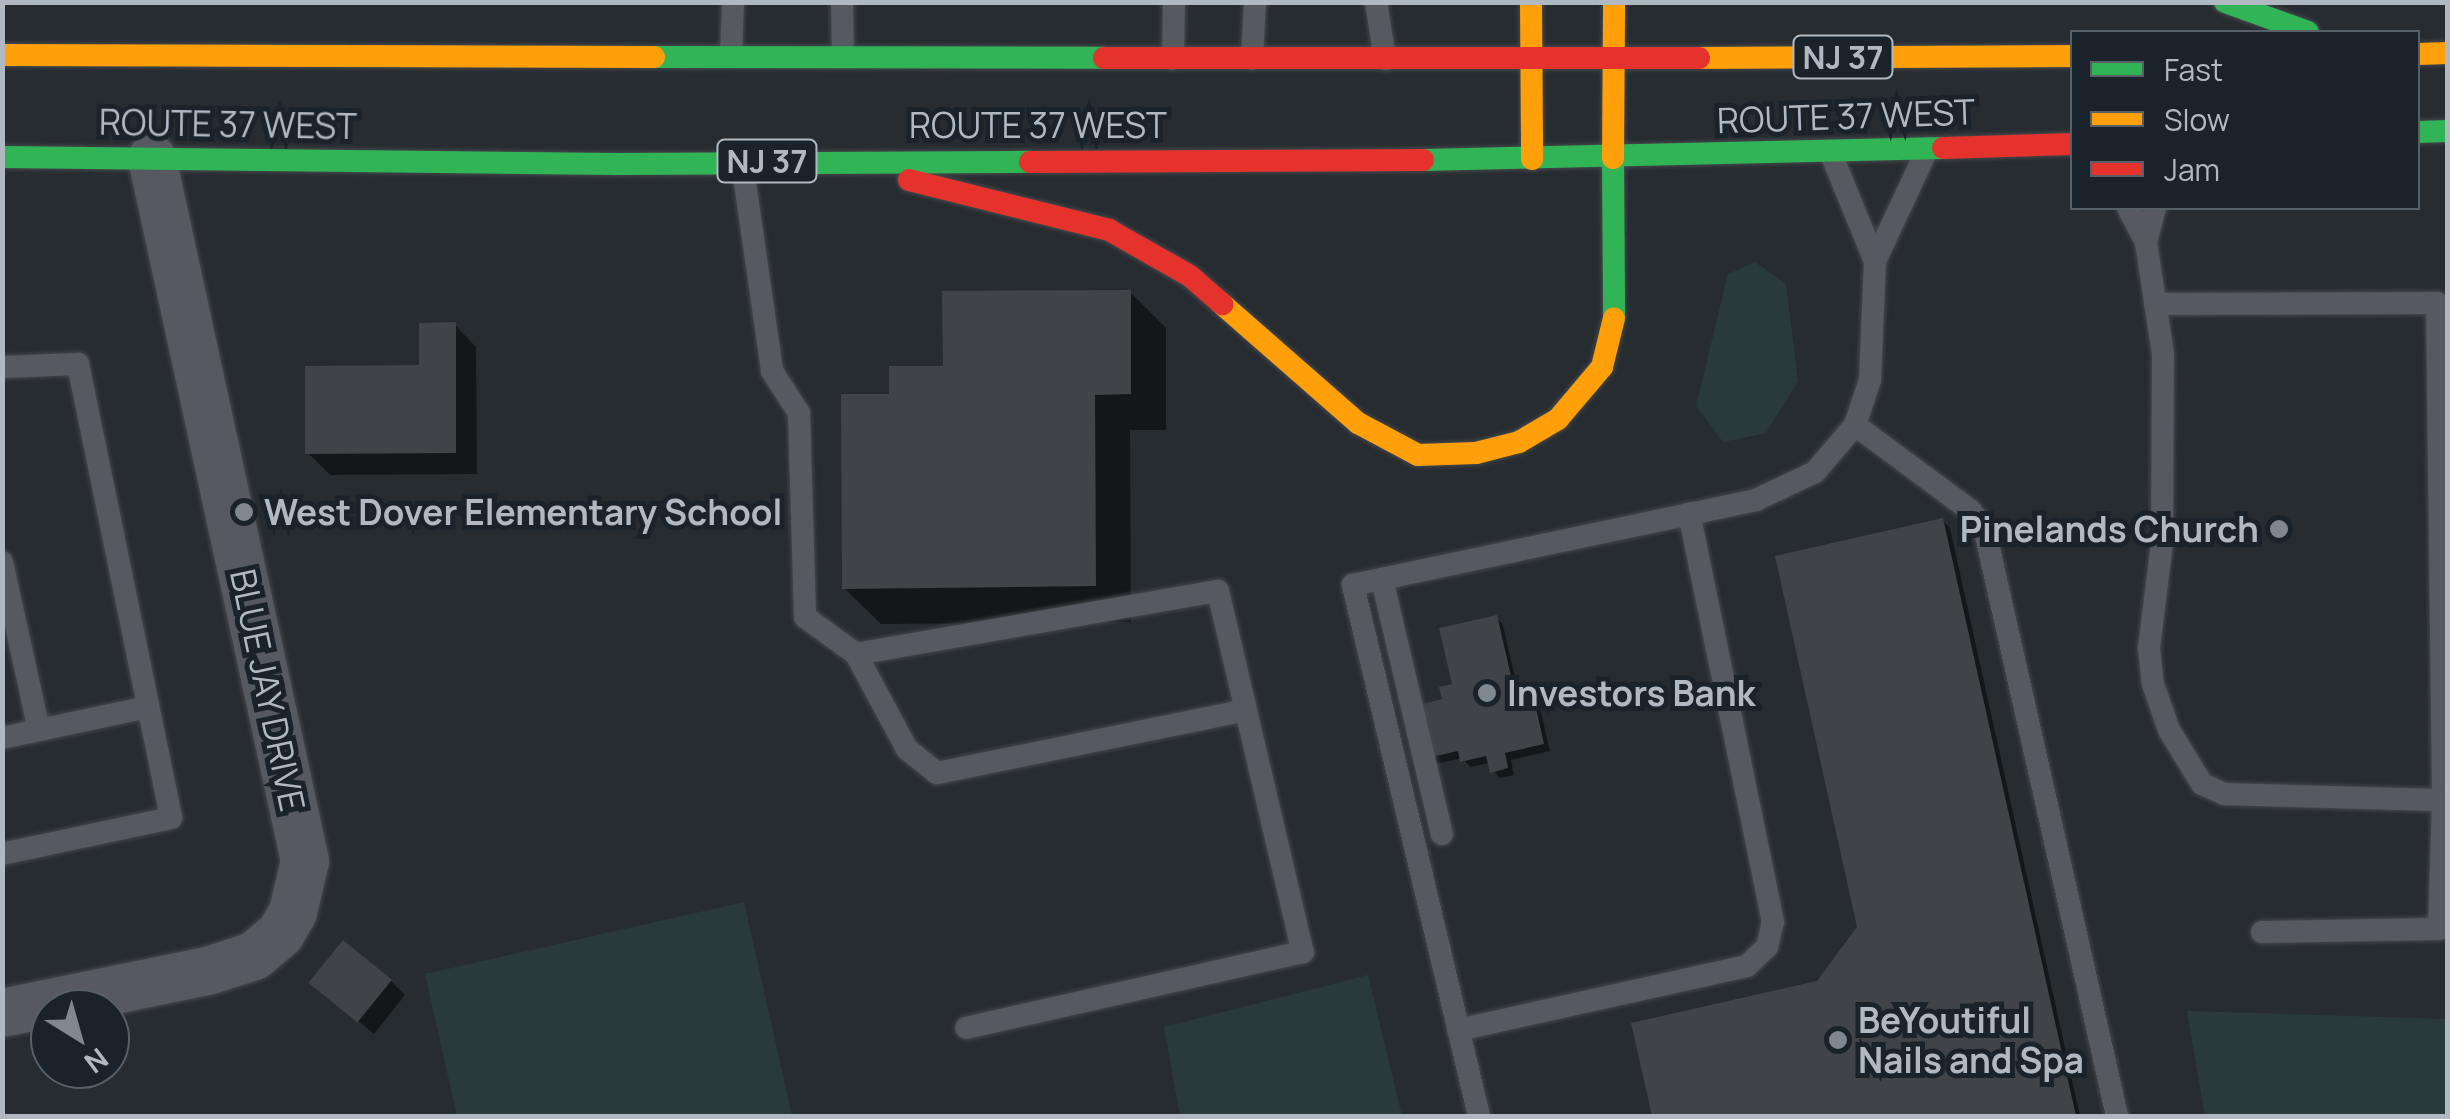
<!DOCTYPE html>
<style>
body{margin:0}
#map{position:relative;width:2450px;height:1119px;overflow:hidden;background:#272c31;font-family:Manrope,sans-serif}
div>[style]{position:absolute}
.green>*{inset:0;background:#2a3a3a}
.shadow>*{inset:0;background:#0007}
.building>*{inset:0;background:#404449;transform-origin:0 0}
.roads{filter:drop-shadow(0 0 2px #44484c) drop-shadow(0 0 2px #44484c)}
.lane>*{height:22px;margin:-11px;padding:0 11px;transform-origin:11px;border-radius:11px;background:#565a60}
.street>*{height:48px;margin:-24px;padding:0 24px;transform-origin:24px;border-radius:24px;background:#565a60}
.fast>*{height:22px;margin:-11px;padding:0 11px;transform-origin:11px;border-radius:11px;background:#30b455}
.slow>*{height:22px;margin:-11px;padding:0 11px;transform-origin:11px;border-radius:11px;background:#ff9f0a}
.jam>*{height:22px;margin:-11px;padding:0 11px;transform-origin:11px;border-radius:11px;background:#e5322d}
.dots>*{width:28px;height:28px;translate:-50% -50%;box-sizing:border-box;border:5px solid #1b232a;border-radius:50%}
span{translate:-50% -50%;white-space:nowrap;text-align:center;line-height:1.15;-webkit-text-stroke:10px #1b232a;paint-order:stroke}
.shield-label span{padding:2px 8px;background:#1b232a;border:2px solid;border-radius:8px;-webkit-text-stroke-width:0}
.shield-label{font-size:32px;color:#b0b9c2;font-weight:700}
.street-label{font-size:35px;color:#b0b9c2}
.poi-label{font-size:35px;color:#b0b9c2;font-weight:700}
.left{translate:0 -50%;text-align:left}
.right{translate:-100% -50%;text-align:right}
.frame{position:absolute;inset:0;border:5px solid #b0b9c2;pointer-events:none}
.legend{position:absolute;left:2070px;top:30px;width:350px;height:180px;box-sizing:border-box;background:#1b232a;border:2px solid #575f67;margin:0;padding:12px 18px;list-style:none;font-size:30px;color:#b0b9c2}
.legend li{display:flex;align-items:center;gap:20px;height:50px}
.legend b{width:50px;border:2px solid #575f67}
.north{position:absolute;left:30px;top:989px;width:100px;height:100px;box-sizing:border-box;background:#1b232a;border:2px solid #575f67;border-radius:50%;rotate:143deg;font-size:28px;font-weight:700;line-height:40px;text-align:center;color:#b0b9c2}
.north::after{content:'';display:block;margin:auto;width:35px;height:45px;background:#80888f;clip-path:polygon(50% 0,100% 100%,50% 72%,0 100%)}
</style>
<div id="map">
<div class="green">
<div style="clip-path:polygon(1755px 262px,1786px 284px,1798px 381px,1766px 433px,1723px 442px,1696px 406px,1728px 274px)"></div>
<div style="clip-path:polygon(744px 902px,792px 1116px,457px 1116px,425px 974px)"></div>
<div style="clip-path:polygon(1368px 975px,1402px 1116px,1180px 1116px,1164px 1027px)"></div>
<div style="clip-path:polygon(2187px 1011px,2447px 1019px,2447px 1116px,2205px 1116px)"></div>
</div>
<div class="shadow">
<div style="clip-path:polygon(1130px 292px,1166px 328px,1166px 430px,1130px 430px,1131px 622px,881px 624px,844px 588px,892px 396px,946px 368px)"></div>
<div style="clip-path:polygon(455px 325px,476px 347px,477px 474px,330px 475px,308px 453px,422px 367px)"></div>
<div style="clip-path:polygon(1943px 521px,1950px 528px,2080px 1116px,1655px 1116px,1634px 1025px,1819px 984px,1859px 928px)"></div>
<div style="clip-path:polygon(1496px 618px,1503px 625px,1517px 686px,1529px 684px,1536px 691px,1550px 751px,1511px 760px,1514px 775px,1499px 778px,1490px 763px,1470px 767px,1462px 758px,1436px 764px,1429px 757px,1445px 701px)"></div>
<div style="clip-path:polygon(390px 980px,405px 995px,374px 1034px,313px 983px)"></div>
</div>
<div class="building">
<div style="clip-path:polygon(1131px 290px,1131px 394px,1095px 395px,1096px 586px,842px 589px,841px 394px,889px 394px,889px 366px,943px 366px,942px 291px)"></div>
<div style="clip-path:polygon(456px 322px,456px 453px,305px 454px,305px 366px,419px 365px,419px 323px)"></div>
<div style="clip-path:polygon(1943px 518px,2076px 1116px,1652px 1116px,1631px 1023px,1817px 981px,1857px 927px,1775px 556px)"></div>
<div style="clip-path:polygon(1497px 615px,1513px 685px,1530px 681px,1544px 744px,1505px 753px,1508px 768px,1490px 773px,1486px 756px,1460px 762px,1458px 751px,1427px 758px,1415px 706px,1442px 699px,1439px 687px,1452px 684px,1439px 628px)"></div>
<div style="left:343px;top:940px;width:63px;height:55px;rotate:39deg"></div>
</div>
<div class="roads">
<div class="lane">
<div style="left:842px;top:2px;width:55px;rotate:89deg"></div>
<div style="left:1376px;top:2px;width:58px;rotate:81deg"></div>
<div style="left:731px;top:56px;width:54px;rotate:-87.9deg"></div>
<div style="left:1173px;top:59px;width:57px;rotate:-89deg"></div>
<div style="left:1252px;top:59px;width:57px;rotate:-87deg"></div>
<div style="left:1830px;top:151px;width:119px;rotate:67.8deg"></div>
<div style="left:742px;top:162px;width:211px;rotate:81.8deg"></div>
<div style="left:772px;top:371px;width:50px;rotate:57.3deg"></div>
<div style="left:799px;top:413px;width:204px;rotate:88.3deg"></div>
<div style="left:805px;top:617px;width:63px;rotate:36deg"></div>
<div style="left:856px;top:654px;width:108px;rotate:61.8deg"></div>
<div style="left:907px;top:749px;width:38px;rotate:39deg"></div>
<div style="left:937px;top:773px;width:315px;rotate:-11.5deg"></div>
<div style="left:2128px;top:208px;width:38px;rotate:62deg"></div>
<div style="left:2146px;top:242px;width:114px;rotate:81.4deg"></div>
<div style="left:2163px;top:355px;width:188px;rotate:90.3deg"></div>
<div style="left:2162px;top:543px;width:106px;rotate:97.1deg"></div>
<div style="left:2149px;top:648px;width:36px;rotate:84deg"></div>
<div style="left:2153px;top:684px;width:49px;rotate:70.8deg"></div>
<div style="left:2169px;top:730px;width:63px;rotate:58.6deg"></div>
<div style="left:2202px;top:784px;width:24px;rotate:24deg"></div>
<div style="left:2224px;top:794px;width:219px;rotate:1.6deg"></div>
<div style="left:2146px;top:242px;width:35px;rotate:-75deg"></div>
<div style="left:2155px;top:304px;width:282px;rotate:-0.2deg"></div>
<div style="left:2437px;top:303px;width:497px;rotate:89.3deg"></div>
<div style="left:2443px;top:800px;width:129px;rotate:91.8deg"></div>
<div style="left:2439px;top:929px;width:177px;rotate:179deg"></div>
<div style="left:2px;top:367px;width:76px;rotate:-2.3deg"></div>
<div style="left:78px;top:364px;width:463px;rotate:78.4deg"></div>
<div style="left:171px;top:818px;width:173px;rotate:168deg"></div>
<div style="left:1855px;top:425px;width:143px;rotate:36.5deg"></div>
<div style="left:1970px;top:510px;width:26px;rotate:54deg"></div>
<div style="left:1985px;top:531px;width:600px;rotate:77.28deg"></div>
<div style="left:2px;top:562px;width:172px;rotate:77.6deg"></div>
<div style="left:1382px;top:579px;width:262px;rotate:76.8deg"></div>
<div style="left:856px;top:654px;width:367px;rotate:-9.9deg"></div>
<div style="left:1218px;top:591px;width:371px;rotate:76.8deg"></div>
<div style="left:1303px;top:952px;width:345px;rotate:167.3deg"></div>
<div style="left:2px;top:738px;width:149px;rotate:-12deg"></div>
<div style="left:1458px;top:1030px;width:296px;rotate:-12.5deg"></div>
<div style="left:1747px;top:966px;width:28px;rotate:-44deg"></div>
<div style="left:1767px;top:947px;width:26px;rotate:-77deg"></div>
<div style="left:1773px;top:922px;width:417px;rotate:-101.6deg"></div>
<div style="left:1479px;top:1116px;width:546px;rotate:-103.35deg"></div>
<div style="left:1353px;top:585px;width:412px;rotate:-11.9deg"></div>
<div style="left:1756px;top:500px;width:65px;rotate:-25.4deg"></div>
<div style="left:1815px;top:472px;width:62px;rotate:-49.6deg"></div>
<div style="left:1855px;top:425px;width:47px;rotate:-71.6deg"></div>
<div style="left:1870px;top:380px;width:119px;rotate:-87.6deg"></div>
<div style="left:1875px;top:261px;width:125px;rotate:-64.9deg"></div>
</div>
<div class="street">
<div style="left:2px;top:1013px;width:213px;rotate:-11.6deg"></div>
<div style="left:211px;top:970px;width:45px;rotate:-18deg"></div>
<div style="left:254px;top:956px;width:35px;rotate:-40deg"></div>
<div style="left:281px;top:933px;width:24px;rotate:-60deg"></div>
<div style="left:293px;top:912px;width:52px;rotate:-76.8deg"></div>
<div style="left:305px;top:861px;width:719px;rotate:-102.28deg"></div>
</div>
<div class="fast">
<div style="left:2225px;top:2px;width:88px;rotate:19.9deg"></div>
<div style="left:654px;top:57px;width:450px;rotate:0.1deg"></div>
<div style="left:2418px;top:132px;width:30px;rotate:-2deg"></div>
<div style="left:2px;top:157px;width:614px;rotate:0.65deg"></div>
<div style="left:616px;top:164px;width:414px;rotate:-0.3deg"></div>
<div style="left:1613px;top:158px;width:160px;rotate:89.6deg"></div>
<div style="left:1423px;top:160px;width:520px;rotate:-1.32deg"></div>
</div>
<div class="slow">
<div style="left:1531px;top:2px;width:157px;rotate:89.6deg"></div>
<div style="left:2418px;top:54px;width:30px;rotate:-2deg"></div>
<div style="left:2px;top:55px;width:652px;rotate:0.18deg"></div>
<div style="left:1699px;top:58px;width:373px;rotate:-0.3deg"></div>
<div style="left:1613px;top:158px;width:156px;rotate:-89.6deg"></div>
<div style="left:1222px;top:304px;width:181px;rotate:41.2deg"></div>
<div style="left:1358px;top:423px;width:68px;rotate:28.1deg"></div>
<div style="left:1418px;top:455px;width:58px;rotate:-2deg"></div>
<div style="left:1476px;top:453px;width:44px;rotate:-14.3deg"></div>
<div style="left:1519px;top:442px;width:45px;rotate:-30.5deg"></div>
<div style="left:1558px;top:419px;width:68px;rotate:-49.8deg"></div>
<div style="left:1602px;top:367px;width:50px;rotate:-76.2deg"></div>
</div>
<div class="jam">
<div style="left:1104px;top:58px;width:595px"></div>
<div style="left:1943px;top:148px;width:129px;rotate:-1.8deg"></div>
<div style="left:1030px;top:162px;width:393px;rotate:-0.3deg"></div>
<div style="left:909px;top:180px;width:206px;rotate:14deg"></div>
<div style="left:1109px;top:230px;width:93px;rotate:29.6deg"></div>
<div style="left:1190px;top:276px;width:43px;rotate:41.2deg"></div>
</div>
</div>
<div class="dots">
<div style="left:244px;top:512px;background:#80888f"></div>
<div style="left:2279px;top:529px;background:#80888f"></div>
<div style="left:1487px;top:693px;background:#80888f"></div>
<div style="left:1838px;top:1040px;background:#80888f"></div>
</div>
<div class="shield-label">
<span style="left:1843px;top:57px">NJ 37</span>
<span style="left:767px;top:161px">NJ 37</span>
</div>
<div class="street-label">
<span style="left:1846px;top:116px;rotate:-2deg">ROUTE 37 WEST</span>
<span style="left:228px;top:124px;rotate:1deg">ROUTE 37 WEST</span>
<span style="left:1038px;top:125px">ROUTE 37 WEST</span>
<span style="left:268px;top:690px;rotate:78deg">BLUE JAY DRIVE</span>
</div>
<div class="poi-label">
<span class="left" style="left:264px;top:512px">West Dover Elementary School</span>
<span class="right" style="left:2259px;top:529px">Pinelands Church</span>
<span class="left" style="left:1507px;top:693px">Investors Bank</span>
<span class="left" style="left:1858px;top:1040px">BeYoutiful<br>Nails and Spa</span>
</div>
<div class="frame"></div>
<ul class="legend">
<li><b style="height:12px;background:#30b455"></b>Fast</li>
<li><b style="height:12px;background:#ff9f0a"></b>Slow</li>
<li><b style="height:12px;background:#e5322d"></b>Jam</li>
</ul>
<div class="north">N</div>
</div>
